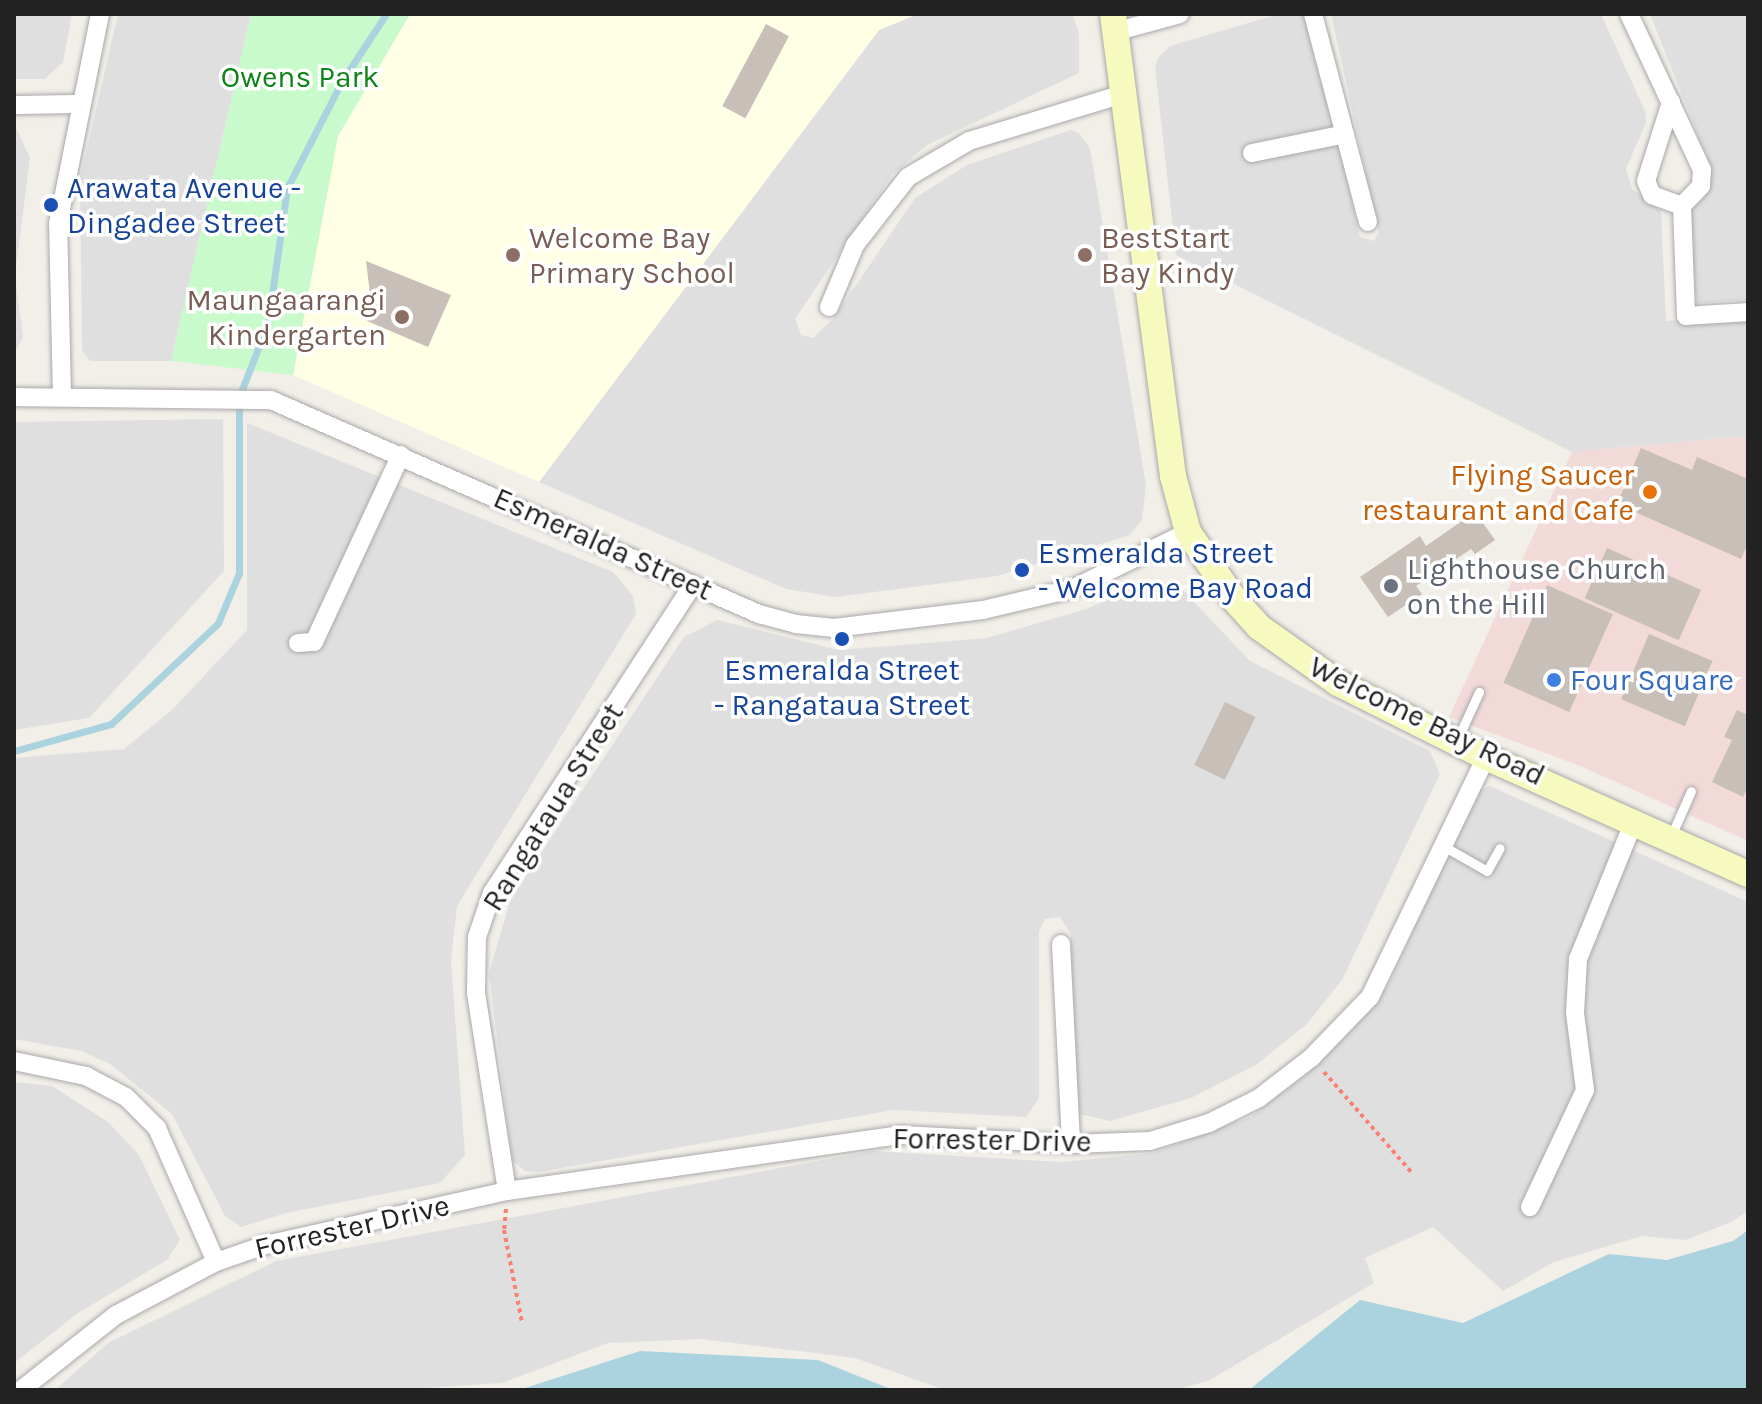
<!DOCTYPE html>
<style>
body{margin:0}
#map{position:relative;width:1762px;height:1404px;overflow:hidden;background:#f2efe9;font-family:Karla,sans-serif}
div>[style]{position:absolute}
.residential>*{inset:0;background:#e0dfdf}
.commercial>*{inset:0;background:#f2dad9}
.education>*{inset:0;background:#ffffe5}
.park>*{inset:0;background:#c8facc}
.water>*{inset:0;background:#aad3df}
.stream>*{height:7px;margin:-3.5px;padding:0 3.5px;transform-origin:3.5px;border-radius:3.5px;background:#aad3df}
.building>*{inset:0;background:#c7bfb8;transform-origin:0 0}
.path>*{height:4px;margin-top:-2px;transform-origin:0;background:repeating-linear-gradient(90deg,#fa8072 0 4px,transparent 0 8px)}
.roads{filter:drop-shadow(0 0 2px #a9a9a9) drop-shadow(0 0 2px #a9a9a9)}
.lane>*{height:9px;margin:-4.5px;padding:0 4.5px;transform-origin:4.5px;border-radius:4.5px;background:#fff}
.street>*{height:18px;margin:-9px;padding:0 9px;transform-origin:9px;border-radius:9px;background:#fff}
.secondary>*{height:26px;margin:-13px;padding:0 13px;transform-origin:13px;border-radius:13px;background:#f7fabf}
.dots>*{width:22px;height:22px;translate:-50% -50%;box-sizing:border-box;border:4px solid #fff;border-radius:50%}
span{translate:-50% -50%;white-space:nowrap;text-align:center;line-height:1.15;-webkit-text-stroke:7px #fff;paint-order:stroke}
.park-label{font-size:30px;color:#0c8416}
.transit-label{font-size:30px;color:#164399}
.left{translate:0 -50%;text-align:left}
.education-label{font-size:30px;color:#785e54}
.right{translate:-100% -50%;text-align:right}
.food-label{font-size:30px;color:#c56008}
.street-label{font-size:30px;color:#222}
.worship-label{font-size:30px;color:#5b616d}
.shop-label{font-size:30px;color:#366cbe}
.frame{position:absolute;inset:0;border:16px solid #222;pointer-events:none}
</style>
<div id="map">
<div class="residential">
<div style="clip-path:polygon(14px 14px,72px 14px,63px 62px,45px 79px,14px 79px)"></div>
<div style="clip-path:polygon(118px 14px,251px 14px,171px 361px,90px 361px,82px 350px,80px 179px)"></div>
<div style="clip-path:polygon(918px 14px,1072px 14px,1079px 33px,1079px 73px,927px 145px,892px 175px,795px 319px,801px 335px,813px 338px,833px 319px,915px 198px,967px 165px,1071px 130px,1079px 133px,1090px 148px,1146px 485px,1142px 520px,1130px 535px,997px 576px,836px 597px,786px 589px,539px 482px,879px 30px)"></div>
<div style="clip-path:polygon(1279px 14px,1308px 14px,1360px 237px,1374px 241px,1379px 232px,1331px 14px,1601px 14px,1645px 111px,1646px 123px,1626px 169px,1632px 189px,1661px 211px,1666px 321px,1748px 316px,1748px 436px,1572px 452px,1176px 255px,1155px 67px,1158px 58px,1170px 46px)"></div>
<div style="clip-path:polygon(1650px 14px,1748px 14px,1748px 300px,1697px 303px,1687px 207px,1710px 165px)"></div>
<div style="clip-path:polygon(14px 123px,30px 158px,15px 275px,23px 337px,14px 354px)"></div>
<div style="clip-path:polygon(223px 419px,224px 571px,89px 718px,14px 730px,14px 422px)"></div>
<div style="clip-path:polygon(247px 423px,613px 572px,633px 596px,636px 614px,457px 906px,451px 960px,465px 1155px,440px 1183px,286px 1213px,241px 1227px,225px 1216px,172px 1114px,110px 1064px,81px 1051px,14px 1039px,14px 758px,124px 749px,173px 709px,247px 630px)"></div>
<div style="clip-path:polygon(1153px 581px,1178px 585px,1250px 661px,1430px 751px,1440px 774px,1342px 980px,1306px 1025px,1256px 1065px,1191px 1098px,1110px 1121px,1071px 1112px,1071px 934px,1060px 917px,1045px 919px,1039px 931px,1039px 1098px,1026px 1117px,893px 1110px,539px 1172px,525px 1171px,512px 1160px,489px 973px,511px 898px,684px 637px,717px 620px,839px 650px,987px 638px,1086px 609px)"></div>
<div style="clip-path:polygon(1490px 786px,1748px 902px,1748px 1211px,1731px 1222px,1686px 1240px,1642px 1236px,1554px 1262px,1503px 1291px,1433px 1227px,1365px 1258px,1374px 1283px,1208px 1381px,1173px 1390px,945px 1390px,855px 1358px,701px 1339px,608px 1343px,502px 1383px,394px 1390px,55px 1390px,108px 1343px,276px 1261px,872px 1151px,1061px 1162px,1153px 1153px,1250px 1117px,1306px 1075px,1388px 986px,1477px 792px)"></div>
<div style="clip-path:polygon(14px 1082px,52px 1086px,108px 1122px,139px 1155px,180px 1240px,167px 1260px,78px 1313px,14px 1363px)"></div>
</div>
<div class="commercial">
<div style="clip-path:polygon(1748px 436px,1748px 841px,1580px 766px,1449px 717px,1572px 452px)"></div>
</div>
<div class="education">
<div style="clip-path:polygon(410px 14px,918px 14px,879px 30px,539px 482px,293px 375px,338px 136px)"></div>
</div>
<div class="park">
<div style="clip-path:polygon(251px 14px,410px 14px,338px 136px,293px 375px,171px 361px)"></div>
</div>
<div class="water">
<div style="clip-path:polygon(1748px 1230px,1748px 1390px,1249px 1390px,1360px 1300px,1463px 1323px,1609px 1254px,1667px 1260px,1733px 1241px)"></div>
<div style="clip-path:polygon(640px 1351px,818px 1360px,893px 1390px,519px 1390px)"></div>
</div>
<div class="stream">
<div style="left:14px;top:751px;width:101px;rotate:-15.6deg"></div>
<div style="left:111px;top:724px;width:147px;rotate:-43.3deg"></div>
<div style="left:218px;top:623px;width:54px;rotate:-67.2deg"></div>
<div style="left:239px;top:573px;width:176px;rotate:-90deg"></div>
<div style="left:239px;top:397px;width:79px;rotate:-68.6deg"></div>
<div style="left:268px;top:323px;width:136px;rotate:-82deg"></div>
<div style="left:287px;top:188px;width:120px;rotate:-62.8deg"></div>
<div style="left:342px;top:81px;width:80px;rotate:-56.7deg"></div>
</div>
<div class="building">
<div style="left:766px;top:24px;width:26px;height:93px;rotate:28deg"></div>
<div style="clip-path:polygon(366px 261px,451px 295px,428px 347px,360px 318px,370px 294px)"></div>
<div style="clip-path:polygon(1641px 448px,1692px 470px,1697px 457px,1748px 479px,1748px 543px,1741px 559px,1617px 504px)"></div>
<div style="clip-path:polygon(1475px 512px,1495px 540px,1475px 554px,1471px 549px,1416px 586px,1422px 594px,1388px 617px,1360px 577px,1420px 536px,1426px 546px)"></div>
<div style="left:1607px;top:548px;width:103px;height:55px;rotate:24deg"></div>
<div style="left:1547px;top:585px;width:72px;height:107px;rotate:24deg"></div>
<div style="left:1649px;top:634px;width:69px;height:71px;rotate:23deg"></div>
<div style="left:1225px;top:702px;width:34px;height:70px;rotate:26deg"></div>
<div style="clip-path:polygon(1748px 709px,1748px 786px,1743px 797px,1712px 782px,1732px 740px,1724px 737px,1737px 710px,1746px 714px)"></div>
</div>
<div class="path">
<div style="left:1324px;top:1072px;width:134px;rotate:48.9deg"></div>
<div style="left:506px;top:1209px;width:21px;rotate:95deg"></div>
<div style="left:504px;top:1230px;width:95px;rotate:79deg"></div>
</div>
<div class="roads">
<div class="lane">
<div style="left:1457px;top:740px;width:53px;rotate:-65.4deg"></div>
<div style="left:1671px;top:836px;width:49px;rotate:-66deg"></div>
<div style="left:1445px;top:847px;width:48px;rotate:29.7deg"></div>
<div style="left:1487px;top:871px;width:26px;rotate:-61deg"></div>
</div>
<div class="street">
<div style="left:1313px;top:14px;width:215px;rotate:75.2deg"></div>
<div style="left:1629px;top:14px;width:172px;rotate:64.9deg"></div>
<div style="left:1702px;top:170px;width:16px;rotate:94deg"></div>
<div style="left:1701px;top:186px;width:28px;rotate:134deg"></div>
<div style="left:1682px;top:206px;width:32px;rotate:-160deg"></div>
<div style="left:1652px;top:195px;width:15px;rotate:-113deg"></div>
<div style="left:1646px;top:181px;width:83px;rotate:-72.4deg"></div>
<div style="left:1118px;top:31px;width:64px;rotate:-15.3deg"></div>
<div style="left:14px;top:105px;width:66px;rotate:-0.9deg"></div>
<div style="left:1252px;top:153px;width:95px;rotate:-11.5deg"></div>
<div style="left:1682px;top:206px;width:110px;rotate:87.9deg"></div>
<div style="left:1686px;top:316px;width:62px;rotate:-3.7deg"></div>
<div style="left:829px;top:307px;width:67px;rotate:-67.2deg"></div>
<div style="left:855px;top:245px;width:86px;rotate:-52.1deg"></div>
<div style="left:908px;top:177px;width:71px;rotate:-30.5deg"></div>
<div style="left:969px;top:141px;width:164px;rotate:-17deg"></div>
<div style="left:62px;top:396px;width:172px;rotate:-91.3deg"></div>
<div style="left:58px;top:224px;width:214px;rotate:-78.7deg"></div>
<div style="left:14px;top:397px;width:257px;rotate:0.7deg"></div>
<div style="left:271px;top:400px;width:533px;rotate:23.68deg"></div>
<div style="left:759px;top:614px;width:38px;rotate:15deg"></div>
<div style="left:796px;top:624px;width:38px;rotate:6deg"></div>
<div style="left:834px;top:628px;width:150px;rotate:-6.9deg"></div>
<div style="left:983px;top:610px;width:91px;rotate:-13.3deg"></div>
<div style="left:1072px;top:589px;width:129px;rotate:-26.2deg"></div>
<div style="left:298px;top:643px;width:16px;rotate:-4deg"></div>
<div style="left:314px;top:642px;width:206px;rotate:-65.1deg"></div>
<div style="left:1061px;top:944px;width:200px;rotate:87.1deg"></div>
<div style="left:14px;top:1061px;width:74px;rotate:11.8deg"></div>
<div style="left:86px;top:1076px;width:45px;rotate:27.7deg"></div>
<div style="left:126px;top:1097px;width:44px;rotate:45deg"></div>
<div style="left:157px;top:1128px;width:146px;rotate:66.2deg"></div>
<div style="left:507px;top:1191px;width:201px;rotate:-98.9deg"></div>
<div style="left:476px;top:992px;width:55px;rotate:-89deg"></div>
<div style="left:477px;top:937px;width:46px;rotate:-71.2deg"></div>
<div style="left:492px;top:893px;width:368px;rotate:-56.9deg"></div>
<div style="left:1530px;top:1207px;width:129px;rotate:-64.8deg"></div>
<div style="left:1585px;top:1090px;width:78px;rotate:-97.4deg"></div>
<div style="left:1575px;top:1013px;width:54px;rotate:-86.8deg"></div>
<div style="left:1578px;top:959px;width:149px;rotate:-67.9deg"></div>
<div style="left:21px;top:1390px;width:121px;rotate:-38.3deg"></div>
<div style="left:116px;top:1315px;width:113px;rotate:-27.9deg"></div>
<div style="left:216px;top:1262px;width:52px;rotate:-19.1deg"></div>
<div style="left:265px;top:1245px;width:248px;rotate:-12.6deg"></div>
<div style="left:507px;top:1191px;width:398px;rotate:-8.1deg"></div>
<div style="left:901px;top:1135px;width:170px;rotate:3deg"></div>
<div style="left:1071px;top:1144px;width:79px;rotate:-2.2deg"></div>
<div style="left:1150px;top:1141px;width:62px;rotate:-17deg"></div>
<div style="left:1209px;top:1123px;width:56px;rotate:-26.6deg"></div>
<div style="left:1259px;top:1098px;width:67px;rotate:-37.7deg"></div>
<div style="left:1312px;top:1057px;width:83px;rotate:-46deg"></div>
<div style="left:1370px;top:997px;width:267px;rotate:-64.2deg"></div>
</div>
<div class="secondary">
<div style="left:1113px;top:14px;width:466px;rotate:82.6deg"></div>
<div style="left:1173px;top:476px;width:58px;rotate:75deg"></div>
<div style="left:1188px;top:532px;width:80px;rotate:55.7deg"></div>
<div style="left:1233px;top:598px;width:39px;rotate:48deg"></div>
<div style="left:1259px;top:627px;width:97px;rotate:35.3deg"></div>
<div style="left:1338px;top:683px;width:165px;rotate:26.6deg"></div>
<div style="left:1486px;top:757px;width:287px;rotate:24.1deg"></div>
</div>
</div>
<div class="dots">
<div style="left:51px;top:205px;background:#1a4fb4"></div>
<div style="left:513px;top:255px;background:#8d6e63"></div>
<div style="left:1085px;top:255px;background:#8d6e63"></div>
<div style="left:402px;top:317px;background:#8d6e63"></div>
<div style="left:1650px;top:492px;background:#e8710a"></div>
<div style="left:1022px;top:570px;background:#1a4fb4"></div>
<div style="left:1391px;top:586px;background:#6b7280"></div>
<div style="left:842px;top:639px;background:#1a4fb4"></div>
<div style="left:1554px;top:680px;background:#3f7fe0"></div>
</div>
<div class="park-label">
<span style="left:300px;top:77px">Owens Park</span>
</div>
<div class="transit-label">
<span class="left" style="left:67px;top:205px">Arawata Avenue -<br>Dingadee Street</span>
<span class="left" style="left:1038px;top:570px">Esmeralda Street<br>- Welcome Bay Road</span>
<span style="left:842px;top:687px">Esmeralda Street<br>- Rangataua Street</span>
</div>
<div class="education-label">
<span class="left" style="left:529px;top:255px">Welcome Bay<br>Primary School</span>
<span class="left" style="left:1101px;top:255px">BestStart<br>Bay Kindy</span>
<span class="right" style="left:386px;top:317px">Maungaarangi<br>Kindergarten</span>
</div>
<div class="food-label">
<span class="right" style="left:1634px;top:492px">Flying Saucer<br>restaurant and Cafe</span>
</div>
<div class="street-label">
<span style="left:603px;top:544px;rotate:24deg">Esmeralda Street</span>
<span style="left:1427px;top:721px;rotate:26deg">Welcome Bay Road</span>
<span style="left:553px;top:807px;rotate:-58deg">Rangataua Street</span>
<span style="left:992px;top:1140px;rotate:1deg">Forrester Drive</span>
<span style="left:352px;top:1227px;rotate:-13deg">Forrester Drive</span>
</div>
<div class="worship-label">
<span class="left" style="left:1407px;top:586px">Lighthouse Church<br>on the Hill</span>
</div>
<div class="shop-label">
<span class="left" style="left:1570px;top:680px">Four Square</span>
</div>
<div class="frame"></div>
</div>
